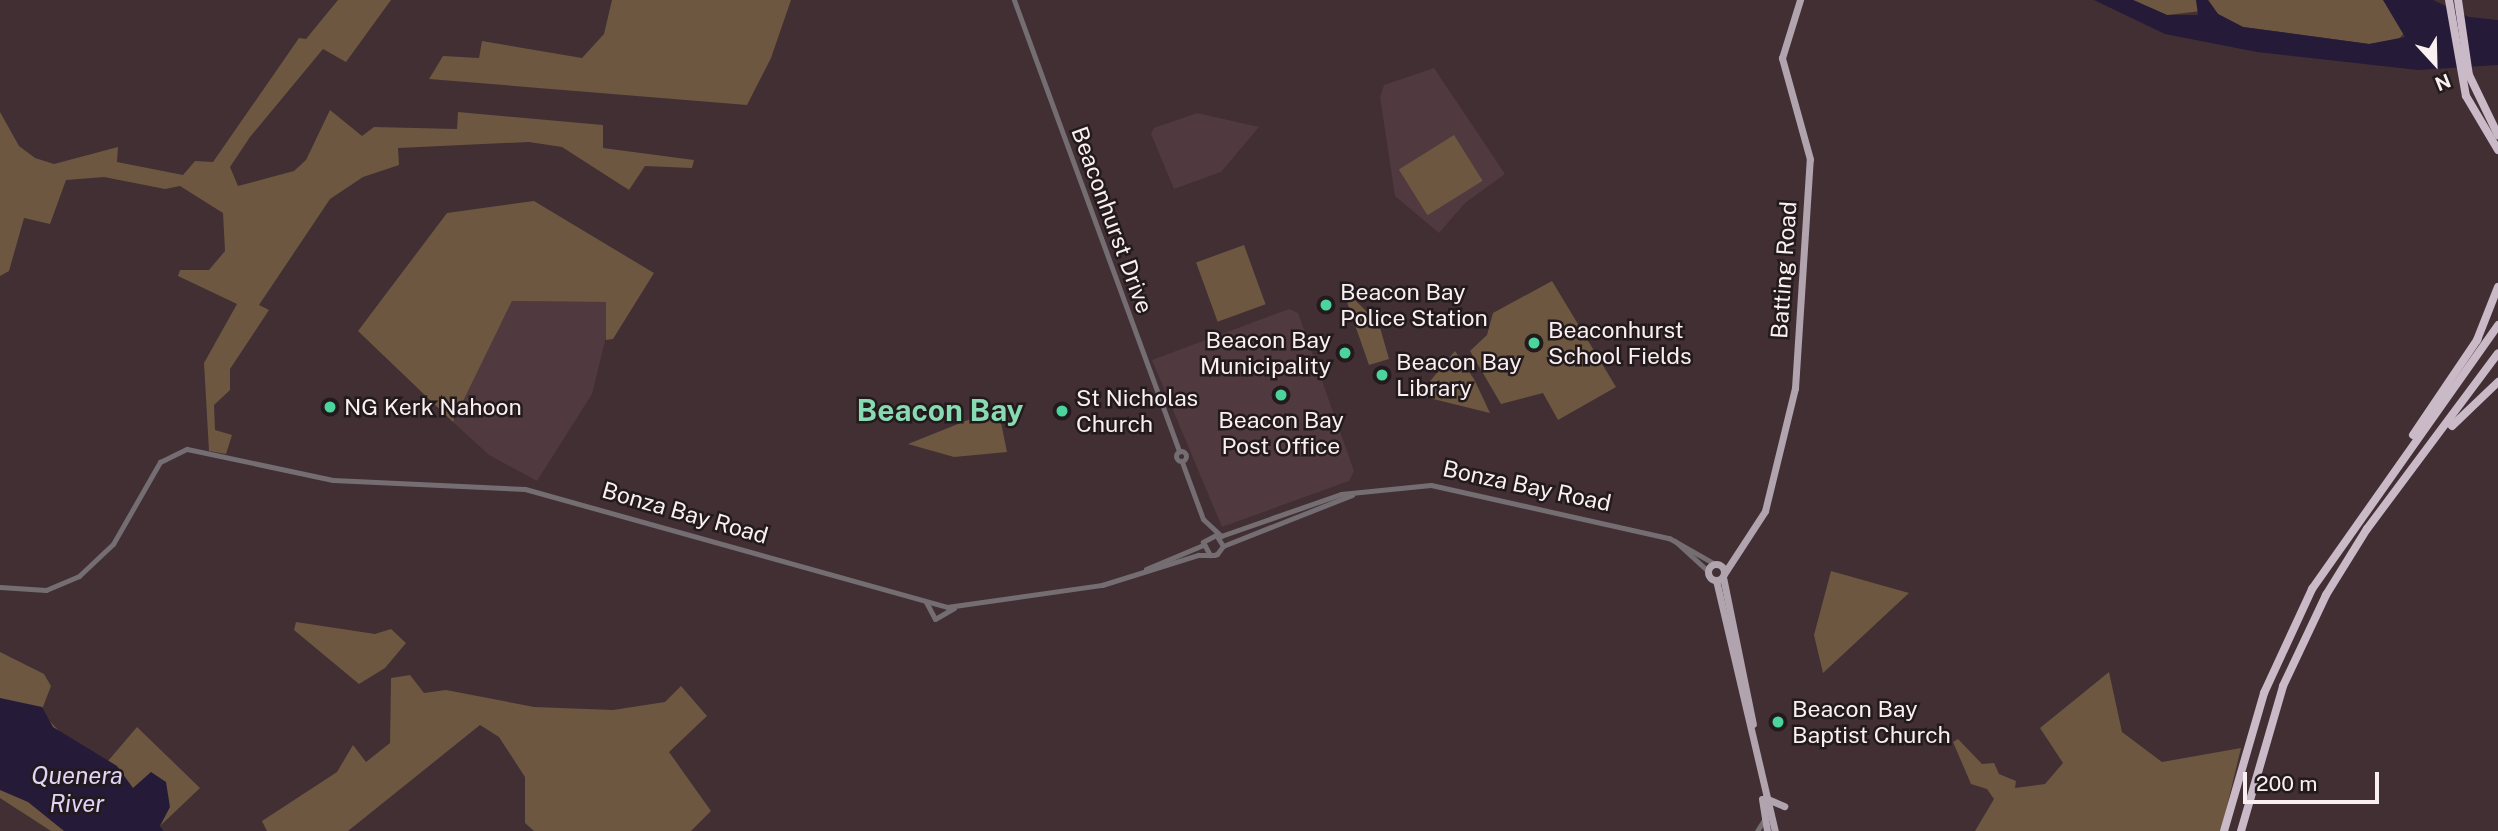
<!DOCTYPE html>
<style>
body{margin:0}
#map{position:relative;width:2498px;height:831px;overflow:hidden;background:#412f34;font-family:"Public Sans",sans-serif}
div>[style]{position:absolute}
.built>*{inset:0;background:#50393f}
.green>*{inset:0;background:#6d5741;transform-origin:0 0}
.water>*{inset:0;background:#251b38}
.minor>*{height:5px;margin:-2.5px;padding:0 2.5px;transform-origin:2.5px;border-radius:2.5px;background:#746d72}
.minor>.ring{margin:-2.5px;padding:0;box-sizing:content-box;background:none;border:5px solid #746d72;border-radius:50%}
.major>*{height:7px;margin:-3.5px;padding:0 3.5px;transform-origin:3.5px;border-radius:3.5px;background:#b1a4af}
.major>.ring{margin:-3.5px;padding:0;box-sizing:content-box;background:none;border:7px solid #b1a4af;border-radius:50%}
.highway>*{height:8px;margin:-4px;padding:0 4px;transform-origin:4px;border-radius:4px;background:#cab9c7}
.dots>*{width:19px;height:19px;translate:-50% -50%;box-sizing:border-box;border:4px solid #221a1c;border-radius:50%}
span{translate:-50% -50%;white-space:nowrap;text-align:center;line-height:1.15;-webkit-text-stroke:5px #221a1c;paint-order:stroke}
.street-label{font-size:23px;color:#faeff1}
.poi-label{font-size:23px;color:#faeff1}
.left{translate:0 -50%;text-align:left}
.right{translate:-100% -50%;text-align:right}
.water-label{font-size:24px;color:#e0d5f9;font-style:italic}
.district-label{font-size:30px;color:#87dab2;font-weight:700}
.north{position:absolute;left:2400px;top:28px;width:70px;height:70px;-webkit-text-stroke:5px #221a1c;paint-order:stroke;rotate:158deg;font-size:19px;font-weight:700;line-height:28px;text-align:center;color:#faeff1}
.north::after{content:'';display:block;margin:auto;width:24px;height:32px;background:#faeff1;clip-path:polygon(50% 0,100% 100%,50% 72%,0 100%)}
.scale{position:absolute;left:2243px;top:772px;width:136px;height:32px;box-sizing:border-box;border:4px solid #faeff1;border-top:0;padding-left:9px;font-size:21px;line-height:24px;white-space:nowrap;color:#faeff1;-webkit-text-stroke:5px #221a1c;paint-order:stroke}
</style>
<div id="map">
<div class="built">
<div style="clip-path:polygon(1434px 68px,1505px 174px,1465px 203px,1439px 233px,1395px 196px,1380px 97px,1384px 85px)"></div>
<div style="clip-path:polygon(1197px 113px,1259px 127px,1221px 172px,1174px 189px,1151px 134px,1154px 128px)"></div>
<div style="clip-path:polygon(512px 301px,607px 302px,608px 329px,592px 394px,537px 481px,489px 455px,453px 422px)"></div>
<div style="clip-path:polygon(1289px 309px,1298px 313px,1354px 471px,1349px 481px,1222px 527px,1152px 360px)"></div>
</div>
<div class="green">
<div style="clip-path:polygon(338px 0,391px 0,346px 62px,323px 49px,250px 137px,230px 167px,238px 186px,294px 171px,306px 160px,330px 110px,362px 136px,374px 127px,457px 129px,458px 112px,603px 125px,603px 148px,694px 160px,692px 168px,645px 166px,629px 190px,562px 147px,529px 142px,398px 148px,399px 165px,363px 177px,330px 199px,259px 305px,269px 310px,230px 369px,230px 390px,214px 405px,215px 430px,232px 435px,226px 454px,209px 451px,204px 363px,237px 304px,178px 276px,180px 270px,209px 270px,225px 251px,223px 213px,180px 186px,165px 189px,104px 177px,66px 180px,50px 224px,24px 218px,9px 271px,0 276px,0 112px,19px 146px,35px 158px,54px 164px,118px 147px,117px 162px,183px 175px,195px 161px,213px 162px,299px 38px,306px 39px)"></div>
<div style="clip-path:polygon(612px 0,791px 0,771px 58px,747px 105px,429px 79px,443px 56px,479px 58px,482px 41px,582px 58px,604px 34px)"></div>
<div style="clip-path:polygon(2133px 0,2196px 0,2202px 11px,2167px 15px)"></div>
<div style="clip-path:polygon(2208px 0,2383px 0,2406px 31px,2398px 40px,2369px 44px,2243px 27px,2218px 14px)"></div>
<div style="left:1454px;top:135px;width:54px;height:65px;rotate:58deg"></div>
<div style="clip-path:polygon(534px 201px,654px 273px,613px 339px,606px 340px,606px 302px,512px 301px,453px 422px,358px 331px,447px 213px)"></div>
<div style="left:1244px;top:245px;width:63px;height:51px;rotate:70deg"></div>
<div style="clip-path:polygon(1552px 281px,1616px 387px,1558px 420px,1543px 393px,1501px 404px,1470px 351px,1487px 335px,1493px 313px)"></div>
<div style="clip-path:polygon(1354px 299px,1379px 324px,1389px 359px,1369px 365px,1347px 302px)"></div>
<div style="clip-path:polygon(1455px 351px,1474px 379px,1490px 413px,1425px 397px,1422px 391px)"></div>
<div style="clip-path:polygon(998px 408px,1007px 452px,954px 457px,908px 444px)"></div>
<div style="clip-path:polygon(1831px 571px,1909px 593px,1823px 673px,1814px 635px)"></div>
<div style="clip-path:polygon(296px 622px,375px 634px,391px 629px,406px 643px,385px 668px,359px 684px,294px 630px)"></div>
<div style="clip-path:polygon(0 652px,44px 674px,51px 686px,41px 712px,62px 734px,108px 761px,137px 727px,200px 788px,160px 826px,164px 831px,51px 831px,0 798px)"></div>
<div style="clip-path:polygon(2109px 672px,2122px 732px,2162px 762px,2241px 748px,2221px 831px,1975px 831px,1994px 799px,1987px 789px,1971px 784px,1953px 742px,1958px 739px,1982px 764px,1994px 763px,1999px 774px,2016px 781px,2015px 788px,2045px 784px,2063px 763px,2040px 728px)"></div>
<div style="clip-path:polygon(410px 675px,424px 693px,446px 690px,534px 707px,613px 710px,665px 702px,681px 686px,707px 716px,669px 752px,711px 811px,691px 831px,534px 831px,525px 823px,525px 777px,499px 737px,480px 725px,348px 831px,267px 831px,262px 821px,337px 772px,353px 745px,366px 762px,390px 743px,391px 678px)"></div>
</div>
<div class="water">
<div style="clip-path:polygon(2094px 0,2133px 0,2167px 15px,2198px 15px,2196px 0,2208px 0,2218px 14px,2243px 27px,2369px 44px,2405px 37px,2383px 0,2433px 0,2469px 17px,2498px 20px,2498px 65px,2418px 70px,2257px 52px,2165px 34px)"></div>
<div style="clip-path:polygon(0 698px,42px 707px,53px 727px,117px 766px,133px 788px,151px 772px,166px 782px,170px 807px,160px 826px,164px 831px,64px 831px,28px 802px,0 790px)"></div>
</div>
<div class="minor">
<div style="left:1014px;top:0;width:481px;rotate:69.9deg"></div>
<div class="ring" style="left:1176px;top:451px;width:5px;height:5px"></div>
<div style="left:1182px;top:462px;width:61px;rotate:69.8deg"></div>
<div style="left:1203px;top:519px;width:25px;rotate:43deg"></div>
<div style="left:1221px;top:536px;width:127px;rotate:-19.3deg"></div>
<div style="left:1341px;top:494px;width:90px;rotate:-5.7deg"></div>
<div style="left:1431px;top:485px;width:244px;rotate:12.6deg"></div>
<div style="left:1669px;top:538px;width:53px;rotate:29.5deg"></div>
<div style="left:1675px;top:541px;width:45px;rotate:42.3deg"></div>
<div style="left:1223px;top:546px;width:139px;rotate:-21.6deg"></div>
<div style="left:1146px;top:569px;width:62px;rotate:-22.8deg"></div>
<div style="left:0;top:587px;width:46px;rotate:3.7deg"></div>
<div style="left:46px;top:590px;width:36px;rotate:-23deg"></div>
<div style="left:79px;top:576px;width:47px;rotate:-43.3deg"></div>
<div style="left:113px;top:544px;width:95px;rotate:-60.2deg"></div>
<div style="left:160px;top:462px;width:30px;rotate:-26deg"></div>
<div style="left:187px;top:449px;width:149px;rotate:12deg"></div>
<div style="left:333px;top:480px;width:192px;rotate:2.7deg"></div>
<div style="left:525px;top:489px;width:438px;rotate:15.6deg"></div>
<div style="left:947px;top:607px;width:157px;rotate:-8.1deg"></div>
<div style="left:1102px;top:585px;width:101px;rotate:-17.4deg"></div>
<div style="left:1198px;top:555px;width:16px"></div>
<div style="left:1214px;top:555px;width:3px;rotate:-18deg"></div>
<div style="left:1217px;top:554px;width:10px;rotate:-53deg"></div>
<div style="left:1223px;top:546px;width:13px;rotate:-122deg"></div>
<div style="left:1216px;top:535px;width:15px;rotate:152deg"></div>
<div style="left:1203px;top:542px;width:15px;rotate:62deg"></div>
<div style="left:926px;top:602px;width:19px;rotate:62deg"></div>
<div style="left:935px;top:619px;width:22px;rotate:-30deg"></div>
<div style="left:1757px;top:831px;width:13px;rotate:-58deg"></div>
</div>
<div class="major">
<div class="ring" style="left:1708px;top:564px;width:9px;height:9px"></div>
<div style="left:1724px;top:574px;width:75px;rotate:-56.9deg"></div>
<div style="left:1765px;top:511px;width:127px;rotate:-76.3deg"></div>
<div style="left:1795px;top:388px;width:229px;rotate:-86.3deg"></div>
<div style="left:1810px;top:159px;width:105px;rotate:-105.5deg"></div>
<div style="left:1782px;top:58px;width:61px;rotate:-72.8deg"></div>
<div style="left:1723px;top:577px;width:150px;rotate:78.5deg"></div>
<div style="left:1716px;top:580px;width:258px;rotate:76.8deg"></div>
<div style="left:1765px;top:798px;width:21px;rotate:23deg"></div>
<div style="left:1762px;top:799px;width:32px;rotate:81deg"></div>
</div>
<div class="highway">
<div style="left:2449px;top:0;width:97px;rotate:80deg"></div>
<div style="left:2466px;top:96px;width:63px;rotate:59.3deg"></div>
<div style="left:2458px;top:0;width:76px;rotate:81.7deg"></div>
<div style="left:2469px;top:75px;width:67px;rotate:64.2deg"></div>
<div style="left:2452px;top:426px;width:64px;rotate:-43.7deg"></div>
<div style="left:2413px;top:435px;width:115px;rotate:-56deg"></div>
<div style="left:2477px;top:340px;width:57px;rotate:-68.4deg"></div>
<div style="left:2224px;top:831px;width:144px;rotate:-73.8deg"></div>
<div style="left:2264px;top:693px;width:115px;rotate:-65.2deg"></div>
<div style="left:2312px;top:589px;width:323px;rotate:-54.8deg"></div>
<div style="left:2241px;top:831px;width:151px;rotate:-73.8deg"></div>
<div style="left:2283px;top:686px;width:101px;rotate:-64.7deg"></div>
<div style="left:2326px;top:595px;width:78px;rotate:-58.2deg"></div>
<div style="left:2367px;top:529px;width:219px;rotate:-53.3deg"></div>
</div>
<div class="dots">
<div style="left:1326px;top:305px;background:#4bd49b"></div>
<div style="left:1534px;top:343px;background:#4bd49b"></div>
<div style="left:1345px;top:353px;background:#4bd49b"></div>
<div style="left:1382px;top:375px;background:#4bd49b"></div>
<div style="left:1281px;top:395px;background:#4bd49b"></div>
<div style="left:330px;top:407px;background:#4bd49b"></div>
<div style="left:1062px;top:411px;background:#4bd49b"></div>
<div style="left:1778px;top:722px;background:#4bd49b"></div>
</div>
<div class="street-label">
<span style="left:1112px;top:220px;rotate:70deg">Beaconhurst Drive</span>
<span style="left:1784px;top:270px;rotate:-86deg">Batting Road</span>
<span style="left:1527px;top:486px;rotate:12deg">Bonza Bay Road</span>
<span style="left:685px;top:513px;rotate:16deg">Bonza Bay Road</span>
</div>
<div class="poi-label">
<span class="left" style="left:1340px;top:305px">Beacon Bay<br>Police Station</span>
<span class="left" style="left:1548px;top:343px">Beaconhurst<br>School Fields</span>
<span class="right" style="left:1331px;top:353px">Beacon Bay<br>Municipality</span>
<span class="left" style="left:1396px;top:375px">Beacon Bay<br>Library</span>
<span class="left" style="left:1076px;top:411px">St Nicholas<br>Church</span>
<span class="left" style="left:344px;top:407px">NG Kerk Nahoon</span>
<span style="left:1281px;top:433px">Beacon Bay<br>Post Office</span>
<span class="left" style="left:1792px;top:722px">Beacon Bay<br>Baptist Church</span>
</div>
<div class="water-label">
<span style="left:77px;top:790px">Quenera<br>River</span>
</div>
<div class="district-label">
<span style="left:940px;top:410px">Beacon Bay</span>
</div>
<div class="north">N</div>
<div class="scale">200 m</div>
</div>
